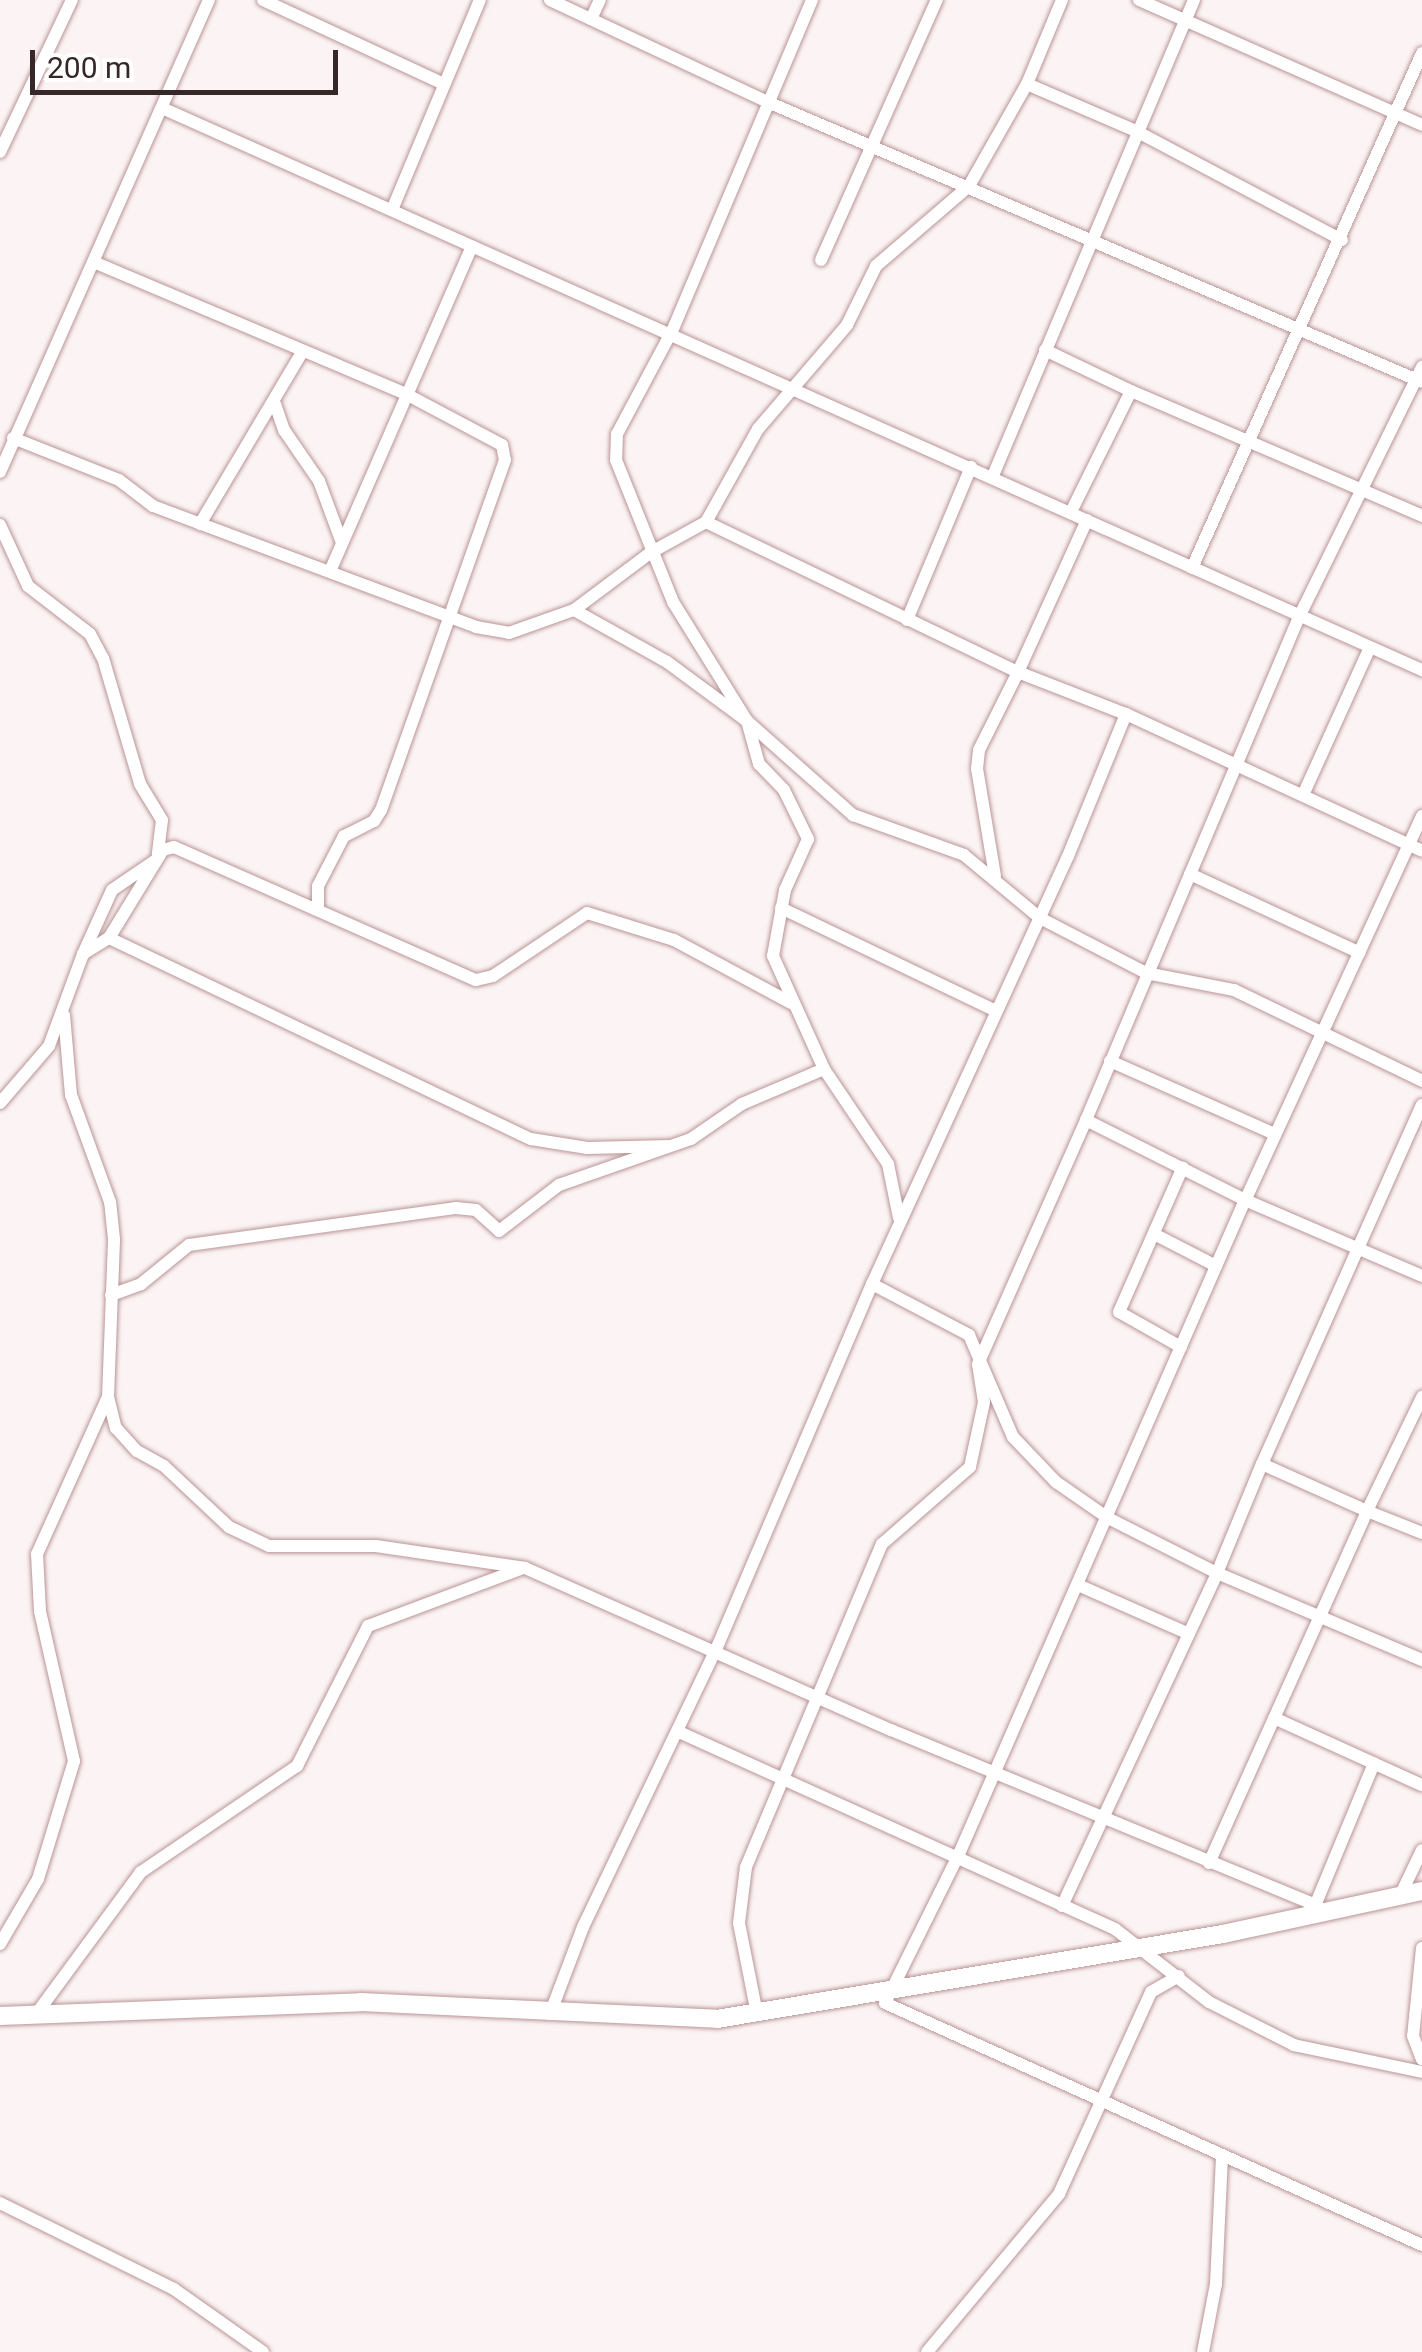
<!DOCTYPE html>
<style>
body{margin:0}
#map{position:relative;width:1422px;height:2352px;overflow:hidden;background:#fcf4f4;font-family:Roboto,sans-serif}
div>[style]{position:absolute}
.roads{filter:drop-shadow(0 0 2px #b99496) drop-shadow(0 0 2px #b99496)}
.street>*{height:12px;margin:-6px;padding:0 6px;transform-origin:6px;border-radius:6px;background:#fff}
.secondary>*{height:18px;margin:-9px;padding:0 9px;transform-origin:9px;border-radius:9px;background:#fff}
span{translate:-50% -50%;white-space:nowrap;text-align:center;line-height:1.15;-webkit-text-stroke:8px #fff;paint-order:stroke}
.scale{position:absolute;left:30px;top:50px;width:308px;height:45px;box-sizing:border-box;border:5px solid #362728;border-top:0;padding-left:12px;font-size:30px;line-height:35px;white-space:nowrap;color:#362728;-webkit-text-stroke:8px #fff;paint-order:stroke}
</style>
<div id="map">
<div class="roads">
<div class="street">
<div style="left:263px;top:0;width:197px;rotate:24.9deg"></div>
<div style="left:550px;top:0;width:243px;rotate:25.1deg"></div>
<div style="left:770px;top:103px;width:709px;rotate:23.17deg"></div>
<div style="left:812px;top:0;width:359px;rotate:112.9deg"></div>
<div style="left:672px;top:331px;width:117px;rotate:118.1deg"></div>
<div style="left:617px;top:434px;width:26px;rotate:92deg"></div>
<div style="left:616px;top:460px;width:153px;rotate:68.1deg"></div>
<div style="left:673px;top:602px;width:140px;rotate:58.1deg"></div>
<div style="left:747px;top:721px;width:45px;rotate:74.4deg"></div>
<div style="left:759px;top:764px;width:36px;rotate:46deg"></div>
<div style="left:784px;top:790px;width:55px;rotate:63.9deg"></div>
<div style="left:808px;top:839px;width:56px;rotate:114.3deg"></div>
<div style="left:785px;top:890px;width:67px;rotate:100.3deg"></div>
<div style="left:773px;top:956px;width:124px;rotate:65.7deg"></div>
<div style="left:824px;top:1069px;width:115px;rotate:56deg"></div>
<div style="left:888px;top:1164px;width:55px;rotate:78.5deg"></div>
<div style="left:1139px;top:0;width:309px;rotate:23.8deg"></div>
<div style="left:591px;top:19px;width:21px;rotate:-65deg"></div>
<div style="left:1027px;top:84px;width:119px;rotate:23.3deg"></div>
<div style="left:1136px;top:131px;width:233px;rotate:27.9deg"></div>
<div style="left:162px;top:108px;width:1380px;rotate:24.04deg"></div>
<div style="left:0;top:152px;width:168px;rotate:-64.7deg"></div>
<div style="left:392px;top:210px;width:228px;rotate:-67.3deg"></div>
<div style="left:821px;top:260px;width:285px;rotate:-66deg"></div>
<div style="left:96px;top:263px;width:337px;rotate:22.9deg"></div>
<div style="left:406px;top:394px;width:109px;rotate:28deg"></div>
<div style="left:502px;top:445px;width:15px;rotate:79deg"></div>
<div style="left:505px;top:460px;width:371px;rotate:109.5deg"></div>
<div style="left:381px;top:810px;width:13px;rotate:122deg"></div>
<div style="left:374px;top:821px;width:34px;rotate:153deg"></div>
<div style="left:344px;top:836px;width:56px;rotate:117.5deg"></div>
<div style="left:318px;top:886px;width:24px;rotate:90deg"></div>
<div style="left:1045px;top:350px;width:95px;rotate:25.5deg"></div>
<div style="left:1131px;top:391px;width:135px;rotate:116.4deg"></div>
<div style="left:1131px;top:391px;width:317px;rotate:23.2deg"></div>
<div style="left:275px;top:404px;width:28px;rotate:71deg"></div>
<div style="left:284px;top:430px;width:62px;rotate:55.5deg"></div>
<div style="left:319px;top:481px;width:66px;rotate:69.6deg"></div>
<div style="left:13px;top:438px;width:114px;rotate:21.6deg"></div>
<div style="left:119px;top:480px;width:43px;rotate:37.4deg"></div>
<div style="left:153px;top:506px;width:345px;rotate:20.5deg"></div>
<div style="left:476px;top:627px;width:34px;rotate:10deg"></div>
<div style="left:509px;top:633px;width:69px;rotate:-19.5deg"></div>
<div style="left:574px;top:610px;width:95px;rotate:-36.9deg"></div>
<div style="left:650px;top:553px;width:64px;rotate:-29deg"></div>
<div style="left:706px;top:522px;width:107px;rotate:-60.8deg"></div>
<div style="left:758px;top:429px;width:137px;rotate:-49.4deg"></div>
<div style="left:847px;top:325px;width:66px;rotate:-63.8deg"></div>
<div style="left:876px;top:266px;width:123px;rotate:-40.7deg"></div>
<div style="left:969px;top:186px;width:117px;rotate:-60.4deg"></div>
<div style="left:1027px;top:84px;width:91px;rotate:-67.4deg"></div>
<div style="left:0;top:472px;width:516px;rotate:-66.12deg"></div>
<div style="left:992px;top:478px;width:519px;rotate:-67.09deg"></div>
<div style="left:706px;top:522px;width:346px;rotate:25.7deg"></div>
<div style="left:1018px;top:672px;width:167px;rotate:-65.6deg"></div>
<div style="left:200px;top:524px;width:200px;rotate:-59.3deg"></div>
<div style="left:0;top:525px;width:67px;rotate:65.3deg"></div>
<div style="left:28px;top:586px;width:78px;rotate:37.7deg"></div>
<div style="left:90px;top:634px;width:27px;rotate:62deg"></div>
<div style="left:103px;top:658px;width:131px;rotate:73.6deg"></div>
<div style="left:140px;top:784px;width:42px;rotate:58.6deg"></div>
<div style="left:162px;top:820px;width:35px;rotate:97deg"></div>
<div style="left:1192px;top:568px;width:564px;rotate:-65.93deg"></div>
<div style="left:331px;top:569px;width:352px;rotate:-66.4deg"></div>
<div style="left:574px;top:610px;width:107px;rotate:29.2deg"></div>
<div style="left:667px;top:662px;width:99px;rotate:36.4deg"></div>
<div style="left:747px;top:721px;width:142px;rotate:41.6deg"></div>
<div style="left:853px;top:815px;width:118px;rotate:19.8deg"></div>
<div style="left:964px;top:855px;width:99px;rotate:39.7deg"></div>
<div style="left:1040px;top:918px;width:119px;rotate:27.4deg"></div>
<div style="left:1146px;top:973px;width:90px;rotate:10.9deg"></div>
<div style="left:1234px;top:990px;width:209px;rotate:25.8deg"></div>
<div style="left:907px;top:620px;width:166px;rotate:-67.3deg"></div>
<div style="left:1126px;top:714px;width:153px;rotate:112.2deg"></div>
<div style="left:1068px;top:856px;width:471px;rotate:114.6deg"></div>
<div style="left:872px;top:1284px;width:110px;rotate:27.7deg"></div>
<div style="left:969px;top:1335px;width:111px;rotate:66.7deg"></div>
<div style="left:1013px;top:1437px;width:62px;rotate:46.3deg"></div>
<div style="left:1056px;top:1482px;width:63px;rotate:34.7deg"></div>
<div style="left:1108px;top:1518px;width:122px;rotate:26.8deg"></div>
<div style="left:1217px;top:1573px;width:118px;rotate:-67.6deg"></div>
<div style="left:1262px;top:1464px;width:115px;rotate:24.1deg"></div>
<div style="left:1367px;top:1511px;width:127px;rotate:-64.2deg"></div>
<div style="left:1303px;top:795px;width:162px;rotate:-65.6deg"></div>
<div style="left:1422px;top:816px;width:423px;rotate:114.7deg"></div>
<div style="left:1245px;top:1200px;width:714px;rotate:113.62deg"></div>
<div style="left:959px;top:1854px;width:166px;rotate:116.4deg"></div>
<div style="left:885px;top:2003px;width:589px;rotate:24.26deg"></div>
<div style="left:1190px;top:874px;width:187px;rotate:24.9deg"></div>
<div style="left:995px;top:876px;width:109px;rotate:-99.5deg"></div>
<div style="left:977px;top:769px;width:19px;rotate:-84deg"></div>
<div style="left:979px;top:750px;width:87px;rotate:-63.4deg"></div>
<div style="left:1018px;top:672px;width:116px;rotate:21.3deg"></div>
<div style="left:1126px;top:714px;width:326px;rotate:24.8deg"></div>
<div style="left:781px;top:908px;width:238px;rotate:25.6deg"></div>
<div style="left:109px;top:938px;width:467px;rotate:25.5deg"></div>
<div style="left:531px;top:1139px;width:57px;rotate:9.1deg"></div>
<div style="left:587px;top:1148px;width:83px;rotate:-1.4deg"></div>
<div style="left:83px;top:954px;width:70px;rotate:-65.6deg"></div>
<div style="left:112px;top:890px;width:53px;rotate:-34.3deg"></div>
<div style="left:1110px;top:1061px;width:180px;rotate:23.9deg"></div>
<div style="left:0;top:1103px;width:75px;rotate:-49.3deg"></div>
<div style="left:49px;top:1046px;width:98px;rotate:-69.7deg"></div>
<div style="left:83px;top:954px;width:31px;rotate:-32deg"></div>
<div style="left:109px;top:938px;width:103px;rotate:-58.5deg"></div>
<div style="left:163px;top:850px;width:11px;rotate:-15deg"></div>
<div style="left:174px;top:847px;width:330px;rotate:23.8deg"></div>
<div style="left:476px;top:980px;width:17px;rotate:-13deg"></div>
<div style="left:493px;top:976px;width:113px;rotate:-33.8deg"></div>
<div style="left:587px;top:913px;width:91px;rotate:17.2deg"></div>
<div style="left:674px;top:940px;width:133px;rotate:28.3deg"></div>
<div style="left:1086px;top:1120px;width:546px;rotate:-67.05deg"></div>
<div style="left:1299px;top:617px;width:279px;rotate:-63.8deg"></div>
<div style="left:1154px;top:1234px;width:70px;rotate:27.3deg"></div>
<div style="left:111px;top:1295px;width:32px;rotate:-20deg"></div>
<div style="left:141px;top:1284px;width:62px;rotate:-39.1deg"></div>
<div style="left:189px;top:1245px;width:270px;rotate:-7.9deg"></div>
<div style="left:456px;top:1208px;width:20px;rotate:6deg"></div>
<div style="left:476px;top:1210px;width:31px;rotate:42deg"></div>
<div style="left:499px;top:1231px;width:76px;rotate:-37.5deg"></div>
<div style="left:559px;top:1185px;width:140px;rotate:-19.2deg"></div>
<div style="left:691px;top:1139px;width:62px;rotate:-34.5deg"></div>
<div style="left:742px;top:1104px;width:89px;rotate:-23.1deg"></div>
<div style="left:1181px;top:1347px;width:71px;rotate:-150.6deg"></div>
<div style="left:1119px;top:1312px;width:158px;rotate:-66.2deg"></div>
<div style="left:108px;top:1397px;width:32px;rotate:76deg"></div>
<div style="left:116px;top:1428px;width:31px;rotate:48deg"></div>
<div style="left:137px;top:1451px;width:31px;rotate:29deg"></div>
<div style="left:164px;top:1466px;width:89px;rotate:43.2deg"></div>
<div style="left:229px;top:1527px;width:44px;rotate:25.4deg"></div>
<div style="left:269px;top:1546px;width:107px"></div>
<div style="left:376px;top:1546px;width:151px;rotate:8.4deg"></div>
<div style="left:525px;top:1568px;width:400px;rotate:23.9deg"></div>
<div style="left:891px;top:1730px;width:459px;rotate:22.4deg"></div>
<div style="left:1262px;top:1464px;width:393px;rotate:-66deg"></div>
<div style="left:1078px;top:1585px;width:121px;rotate:23.8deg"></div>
<div style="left:1274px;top:1718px;width:162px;rotate:24.4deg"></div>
<div style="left:679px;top:1732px;width:478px;rotate:24.3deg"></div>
<div style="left:1115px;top:1929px;width:119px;rotate:37.8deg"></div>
<div style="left:1209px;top:2002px;width:95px;rotate:26.8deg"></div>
<div style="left:1294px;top:2045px;width:131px;rotate:11.9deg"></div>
<div style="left:1209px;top:1863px;width:386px;rotate:-65.8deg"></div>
<div style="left:1367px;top:1511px;width:59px;rotate:21.8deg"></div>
<div style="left:1399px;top:1898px;width:53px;rotate:-64.4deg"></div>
<div style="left:1062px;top:1906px;width:367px;rotate:-65deg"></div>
<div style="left:1217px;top:1573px;width:223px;rotate:23deg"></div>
<div style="left:1312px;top:1913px;width:162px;rotate:-67.5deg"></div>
<div style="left:0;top:1944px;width:75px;rotate:-59.7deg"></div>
<div style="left:38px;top:1879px;width:123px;rotate:-73deg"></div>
<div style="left:74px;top:1761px;width:154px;rotate:-102.8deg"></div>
<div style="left:40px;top:1611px;width:57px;rotate:-93deg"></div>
<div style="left:37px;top:1554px;width:172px;rotate:-65.7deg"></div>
<div style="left:108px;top:1397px;width:158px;rotate:-87.8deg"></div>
<div style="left:114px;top:1239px;width:37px;rotate:-96deg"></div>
<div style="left:110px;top:1202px;width:114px;rotate:-110deg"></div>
<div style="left:71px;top:1095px;width:80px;rotate:-95deg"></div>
<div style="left:1422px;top:1948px;width:88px;rotate:95.8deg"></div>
<div style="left:1413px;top:2036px;width:25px;rotate:69deg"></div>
<div style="left:37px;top:2013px;width:175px;rotate:-53.6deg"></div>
<div style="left:141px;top:1872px;width:189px;rotate:-34.2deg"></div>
<div style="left:297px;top:1766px;width:157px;rotate:-63.1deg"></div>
<div style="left:368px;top:1626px;width:165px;rotate:-20.5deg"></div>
<div style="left:550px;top:2014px;width:93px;rotate:-69.2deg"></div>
<div style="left:583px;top:1927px;width:305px;rotate:-64.4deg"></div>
<div style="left:715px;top:1652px;width:400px;rotate:-66.9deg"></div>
<div style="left:757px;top:2014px;width:93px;rotate:-101.2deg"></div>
<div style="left:739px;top:1923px;width:56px;rotate:-82.9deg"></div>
<div style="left:746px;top:1867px;width:350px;rotate:-67.2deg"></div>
<div style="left:882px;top:1544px;width:117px;rotate:-41.2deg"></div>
<div style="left:970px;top:1467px;width:66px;rotate:-77.8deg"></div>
<div style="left:984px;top:1402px;width:38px;rotate:-99deg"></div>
<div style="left:978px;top:1364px;width:267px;rotate:-66.1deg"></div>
<div style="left:1086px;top:1120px;width:178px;rotate:26.7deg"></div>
<div style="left:1245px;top:1200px;width:193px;rotate:23.2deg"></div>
<div style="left:0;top:2203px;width:194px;rotate:26.3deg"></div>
<div style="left:174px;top:2289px;width:109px;rotate:35.3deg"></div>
<div style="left:927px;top:2352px;width:206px;rotate:-50.1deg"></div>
<div style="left:1059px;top:2194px;width:222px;rotate:-65.5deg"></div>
<div style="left:1151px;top:1992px;width:32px;rotate:-30deg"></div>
<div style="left:1203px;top:2352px;width:69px;rotate:-79.2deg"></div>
<div style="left:1216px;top:2284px;width:128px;rotate:-87.3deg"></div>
</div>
<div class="secondary">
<div style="left:0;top:2016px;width:361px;rotate:-2.2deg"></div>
<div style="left:361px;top:2002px;width:356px;rotate:2.7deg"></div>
<div style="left:717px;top:2019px;width:513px;rotate:-9.54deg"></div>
<div style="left:1223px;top:1934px;width:204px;rotate:-12.2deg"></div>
</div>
</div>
<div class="scale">200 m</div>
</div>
